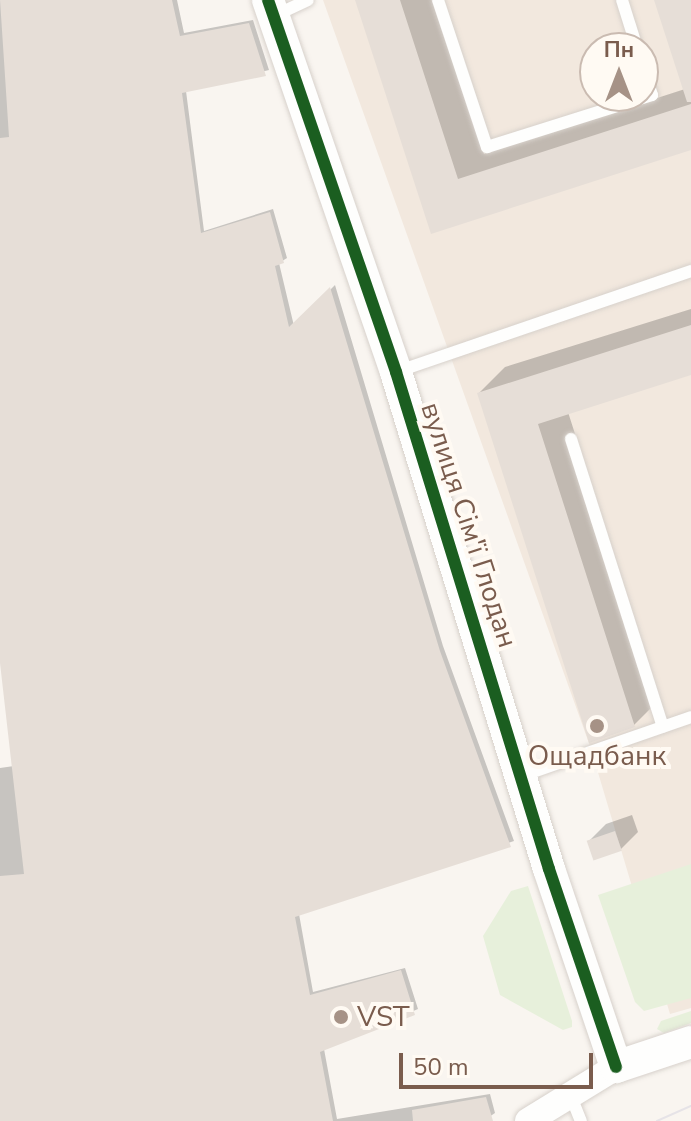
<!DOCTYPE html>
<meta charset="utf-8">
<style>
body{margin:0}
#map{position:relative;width:691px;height:1121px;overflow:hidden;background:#f9f5f0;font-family:"Nunito Sans",sans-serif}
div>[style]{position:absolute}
.residential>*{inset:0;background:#f2e8de}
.green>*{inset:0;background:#e7f0db}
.shadow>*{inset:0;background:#0003}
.building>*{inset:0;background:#e6ded7;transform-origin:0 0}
.roads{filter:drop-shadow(0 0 2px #d7d1cb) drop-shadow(0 0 2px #d7d1cb)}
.service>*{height:12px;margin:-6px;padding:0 6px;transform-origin:6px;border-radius:6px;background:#fefefd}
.minor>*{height:26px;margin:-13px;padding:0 13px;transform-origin:13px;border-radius:13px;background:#fefefd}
.tertiary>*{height:32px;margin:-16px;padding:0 16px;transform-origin:16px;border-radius:16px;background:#fefefd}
.tram>*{height:2px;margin:-1px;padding:0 1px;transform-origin:1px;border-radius:1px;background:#e6e3e7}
.cycleway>*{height:12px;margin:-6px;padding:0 6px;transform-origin:6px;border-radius:6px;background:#1b5e20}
.dots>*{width:22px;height:22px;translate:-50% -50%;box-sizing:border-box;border:4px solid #fffaf3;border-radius:50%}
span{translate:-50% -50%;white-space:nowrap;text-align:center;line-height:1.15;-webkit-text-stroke:8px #fffaf3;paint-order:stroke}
.street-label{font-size:28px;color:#7a5c4d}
.poi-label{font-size:28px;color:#7a5c4d}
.left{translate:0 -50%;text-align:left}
.north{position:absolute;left:579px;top:32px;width:80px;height:80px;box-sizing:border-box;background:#fffaf3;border:2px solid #cabbb1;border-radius:50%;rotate:0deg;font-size:22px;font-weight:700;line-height:32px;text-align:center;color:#7a5c4d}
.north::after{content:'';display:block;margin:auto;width:28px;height:36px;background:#a69286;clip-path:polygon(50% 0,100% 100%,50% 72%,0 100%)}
.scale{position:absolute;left:399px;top:1053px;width:194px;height:36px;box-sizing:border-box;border:4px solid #7a5c4d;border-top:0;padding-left:10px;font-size:24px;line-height:28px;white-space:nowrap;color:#7a5c4d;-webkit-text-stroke:6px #fffaf3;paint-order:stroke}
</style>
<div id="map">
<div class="residential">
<div style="clip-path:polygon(evenodd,323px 0,691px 0,691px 1008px,670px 1014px,591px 749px,323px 0,595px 48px,643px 48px,643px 96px,595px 96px,595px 48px)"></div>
</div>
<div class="green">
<div style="clip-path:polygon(691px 864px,691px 998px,644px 1011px,635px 1002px,598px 895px)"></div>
<div style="clip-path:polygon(528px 886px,572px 1021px,572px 1027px,563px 1030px,500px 995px,483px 936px,511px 891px)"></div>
<div style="clip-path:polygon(691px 1011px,691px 1023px,664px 1033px,657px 1029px,661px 1021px)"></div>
</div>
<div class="shadow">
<div style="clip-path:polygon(0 0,177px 0,184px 33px,253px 20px,269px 70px,186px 91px,204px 231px,273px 209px,287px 258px,279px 263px,294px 326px,335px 285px,443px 646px,514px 841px,299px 914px,313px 992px,405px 968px,418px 1009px,324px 1049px,337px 1119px,490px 1094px,495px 1113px,483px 1121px,0 1121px,0 768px,14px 766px,0 646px)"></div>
<div style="clip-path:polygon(357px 0,434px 0,484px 154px,685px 89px,656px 0,691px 0,691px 148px,432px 231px)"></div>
<div style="clip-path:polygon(691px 309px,691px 373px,568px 412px,660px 699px,634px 725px,479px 393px,505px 367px)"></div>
<div style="clip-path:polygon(632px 815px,638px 832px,621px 849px,589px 841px,606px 824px)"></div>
</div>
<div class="building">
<div style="clip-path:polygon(0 0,172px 0,180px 36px,249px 23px,266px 76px,182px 93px,201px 233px,270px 212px,284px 263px,275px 266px,289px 327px,330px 287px,440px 651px,511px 847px,295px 917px,310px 995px,401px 970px,415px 1015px,320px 1052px,333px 1121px,0 1121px,0 876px,24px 874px,0 663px,0 138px,9px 137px)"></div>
<div style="clip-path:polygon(355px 0,400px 0,458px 179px,691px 104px,691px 150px,431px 234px)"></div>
<div style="clip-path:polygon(654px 0,691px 0,691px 102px,687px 102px)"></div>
<div style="clip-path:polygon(691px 325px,691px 375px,538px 424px,635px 727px,589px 743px,477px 393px)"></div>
<div style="left:615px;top:831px;width:21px;height:30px;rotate:71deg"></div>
<div style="clip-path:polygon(486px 1097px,493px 1121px,413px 1121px,412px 1110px)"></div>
</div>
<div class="roads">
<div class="service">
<div style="left:438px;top:0;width:155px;rotate:71.6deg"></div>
<div style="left:487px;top:147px;width:173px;rotate:-17.5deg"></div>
<div style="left:652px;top:95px;width:29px;rotate:-108deg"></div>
<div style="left:622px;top:0;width:50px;rotate:72.6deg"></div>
<div style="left:276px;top:15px;width:35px;rotate:-25deg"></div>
<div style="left:399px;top:371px;width:309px;rotate:-18.9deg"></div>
<div style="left:571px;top:439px;width:302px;rotate:72.3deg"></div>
<div style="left:521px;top:776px;width:180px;rotate:-19.1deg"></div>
<div style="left:570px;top:1094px;width:29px;rotate:68deg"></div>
</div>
<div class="minor">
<div style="left:528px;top:1121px;width:103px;rotate:-31.5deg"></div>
</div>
<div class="tertiary">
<div style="left:268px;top:0;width:393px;rotate:71deg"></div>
<div style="left:396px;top:372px;width:520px;rotate:72.89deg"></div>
<div style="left:549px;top:869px;width:209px;rotate:71.3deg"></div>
<div style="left:616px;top:1067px;width:79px;rotate:-18.4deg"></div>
</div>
</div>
<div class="tram">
<div style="left:657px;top:1121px;width:37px;rotate:-24deg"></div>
</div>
<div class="cycleway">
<div style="left:268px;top:0;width:393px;rotate:71deg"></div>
<div style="left:396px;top:372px;width:520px;rotate:72.89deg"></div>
<div style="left:549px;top:869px;width:209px;rotate:71.3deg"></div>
</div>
<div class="dots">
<div style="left:597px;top:726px;background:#a69286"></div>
<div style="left:341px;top:1017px;background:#a69286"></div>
</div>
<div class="street-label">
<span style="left:469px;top:525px;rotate:72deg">вулиця Сім'ї Глодан</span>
</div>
<div class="poi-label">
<span style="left:597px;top:756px">Ощадбанк</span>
<span class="left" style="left:357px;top:1017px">VST</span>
</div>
<div class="north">Пн</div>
<div class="scale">50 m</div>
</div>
